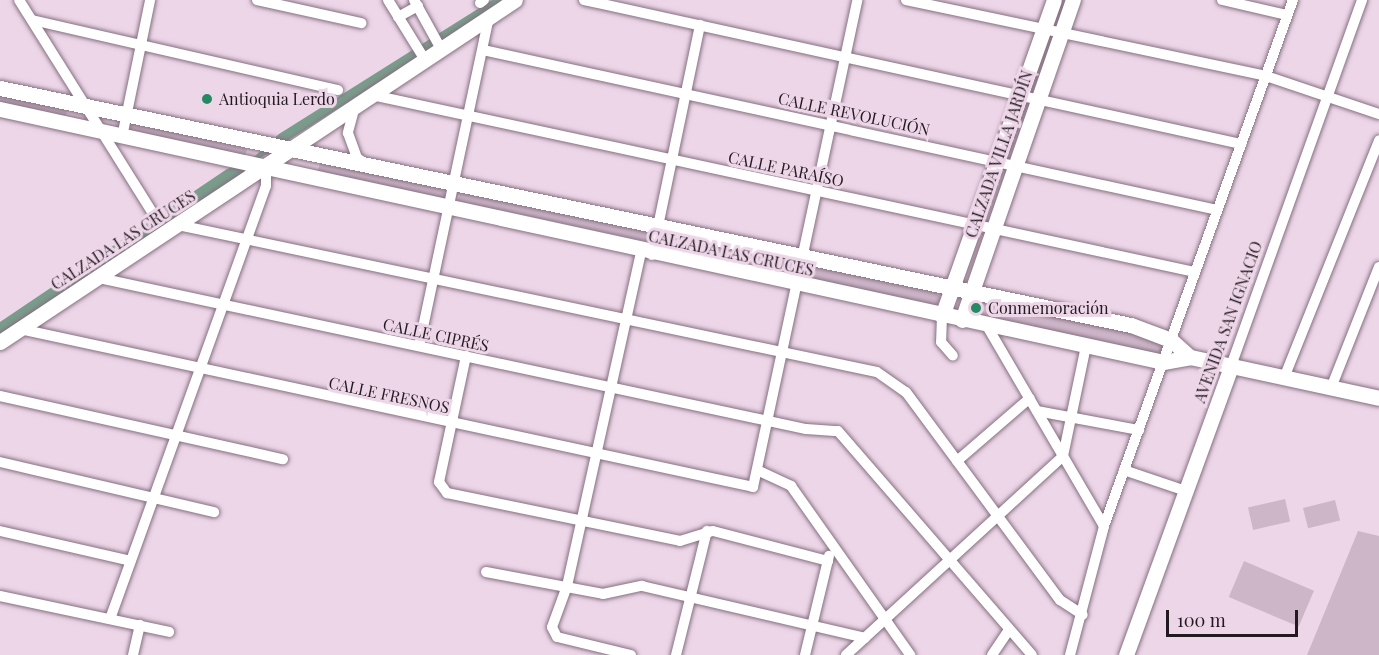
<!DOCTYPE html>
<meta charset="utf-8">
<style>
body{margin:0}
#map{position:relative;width:1379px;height:655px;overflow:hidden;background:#edd6e8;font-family:"Playfair Display",serif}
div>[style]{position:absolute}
.green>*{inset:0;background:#ceb6c9;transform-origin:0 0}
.water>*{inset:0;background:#7a9c8b}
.roads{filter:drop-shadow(0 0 2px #857080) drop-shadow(0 0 2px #857080)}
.street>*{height:10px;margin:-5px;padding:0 5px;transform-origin:5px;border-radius:5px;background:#fff}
.secondary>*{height:15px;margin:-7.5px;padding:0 7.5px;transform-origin:7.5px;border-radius:7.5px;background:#fff}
.dots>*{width:16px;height:16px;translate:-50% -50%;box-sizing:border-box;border:3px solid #edd6e8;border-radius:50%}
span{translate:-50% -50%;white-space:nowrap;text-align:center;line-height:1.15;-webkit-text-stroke:6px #edd6e8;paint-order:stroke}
.poi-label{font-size:16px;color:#221a20}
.left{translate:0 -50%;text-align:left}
.street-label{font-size:16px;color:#221a20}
.scale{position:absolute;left:1166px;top:610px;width:132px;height:27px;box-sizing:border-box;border:3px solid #221a20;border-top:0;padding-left:8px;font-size:18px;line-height:21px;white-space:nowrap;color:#221a20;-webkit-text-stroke:4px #edd6e8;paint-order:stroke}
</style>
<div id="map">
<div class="green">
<div style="clip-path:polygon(1060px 0,1067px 0,960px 286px)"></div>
<div style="clip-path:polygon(0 92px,67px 109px,66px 116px,0 102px)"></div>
<div style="left:132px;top:122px;width:118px;height:8px;rotate:13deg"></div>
<div style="clip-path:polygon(321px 161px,441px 185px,446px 196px,442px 200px,317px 173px)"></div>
<div style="clip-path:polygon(461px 192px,649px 232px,651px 237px,648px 242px,458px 201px)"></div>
<div style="clip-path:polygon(666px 234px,787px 260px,793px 271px,662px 247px)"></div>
<div style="clip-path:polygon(810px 263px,935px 290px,941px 299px,935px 307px,804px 279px,802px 271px)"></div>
<div style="clip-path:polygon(981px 300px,1149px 335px,1165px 347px,1161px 355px,976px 316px)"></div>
<div style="left:1285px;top:499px;width:23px;height:38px;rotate:77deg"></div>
<div style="left:1335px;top:500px;width:21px;height:33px;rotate:76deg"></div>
<div style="clip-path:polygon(1358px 531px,1379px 536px,1379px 655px,1307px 655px)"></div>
<div style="left:1244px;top:561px;width:76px;height:39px;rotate:23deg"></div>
</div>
<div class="water">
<div style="clip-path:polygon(492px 0,508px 0,259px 159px,229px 186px,0 336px,0 322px,227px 169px,255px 156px,279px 134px)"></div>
</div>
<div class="roads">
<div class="street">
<div style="left:19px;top:0;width:252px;rotate:57.9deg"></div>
<div style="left:257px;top:0;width:107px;rotate:12.5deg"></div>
<div style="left:388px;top:0;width:70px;rotate:58.3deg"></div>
<div style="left:414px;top:0;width:56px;rotate:61.1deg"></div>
<div style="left:584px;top:0;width:673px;rotate:12.36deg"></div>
<div style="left:906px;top:0;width:368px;rotate:11.9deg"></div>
<div style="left:1266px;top:76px;width:119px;rotate:18.6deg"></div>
<div style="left:1222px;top:0;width:67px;rotate:13deg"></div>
<div style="left:480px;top:3px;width:5px;rotate:-37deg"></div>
<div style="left:398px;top:17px;width:23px;rotate:-29deg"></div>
<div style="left:32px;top:20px;width:314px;rotate:12.9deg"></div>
<div style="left:483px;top:50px;width:751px;rotate:12.3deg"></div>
<div style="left:372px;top:95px;width:842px;rotate:12.14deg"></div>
<div style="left:355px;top:106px;width:28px;rotate:105deg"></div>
<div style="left:348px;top:133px;width:27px;rotate:70deg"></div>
<div style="left:357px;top:158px;width:11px;rotate:34deg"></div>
<div style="left:122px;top:137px;width:140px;rotate:-78.4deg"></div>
<div style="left:178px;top:225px;width:714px;rotate:11.88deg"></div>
<div style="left:877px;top:372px;width:35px;rotate:35deg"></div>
<div style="left:906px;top:392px;width:259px;rotate:53.5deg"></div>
<div style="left:1060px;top:600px;width:27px;rotate:33deg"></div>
<div style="left:652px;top:255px;width:235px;rotate:-78.2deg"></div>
<div style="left:99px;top:278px;width:723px;rotate:12.06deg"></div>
<div style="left:806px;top:429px;width:32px;rotate:4deg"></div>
<div style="left:838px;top:431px;width:296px;rotate:49.1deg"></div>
<div style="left:942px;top:316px;width:26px;rotate:92deg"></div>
<div style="left:941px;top:342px;width:18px;rotate:49deg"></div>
<div style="left:987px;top:326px;width:232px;rotate:59.7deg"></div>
<div style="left:20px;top:329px;width:750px;rotate:12.16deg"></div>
<div style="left:753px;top:487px;width:498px;rotate:-77.9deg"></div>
<div style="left:419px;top:346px;width:336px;rotate:-78deg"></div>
<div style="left:466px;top:356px;width:129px;rotate:102.1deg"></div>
<div style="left:439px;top:482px;width:14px;rotate:54deg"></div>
<div style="left:447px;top:493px;width:238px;rotate:11.6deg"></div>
<div style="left:680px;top:541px;width:34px;rotate:-17deg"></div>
<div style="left:713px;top:531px;width:119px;rotate:14.6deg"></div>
<div style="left:1231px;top:366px;width:389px;rotate:-70.3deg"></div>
<div style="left:1284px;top:378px;width:256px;rotate:-68.2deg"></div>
<div style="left:1331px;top:388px;width:130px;rotate:-68.4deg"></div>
<div style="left:0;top:396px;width:290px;rotate:12.6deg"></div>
<div style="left:1037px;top:411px;width:104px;rotate:10.6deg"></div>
<div style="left:957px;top:461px;width:96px;rotate:-40.8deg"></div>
<div style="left:0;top:462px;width:220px;rotate:13.2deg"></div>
<div style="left:757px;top:470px;width:38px;rotate:25deg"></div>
<div style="left:791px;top:486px;width:207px;rotate:54.8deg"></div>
<div style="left:1124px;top:470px;width:65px;rotate:18.7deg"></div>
<div style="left:0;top:531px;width:134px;rotate:12.9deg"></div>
<div style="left:486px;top:572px;width:119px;rotate:10.6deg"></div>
<div style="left:603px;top:594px;width:40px;rotate:-12deg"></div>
<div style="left:642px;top:586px;width:229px;rotate:13.1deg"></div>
<div style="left:0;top:596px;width:173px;rotate:12deg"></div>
<div style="left:110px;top:619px;width:460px;rotate:-70.2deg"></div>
<div style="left:266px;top:186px;width:19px;rotate:-90deg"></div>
<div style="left:133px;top:655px;width:31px;rotate:-77deg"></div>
<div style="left:631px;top:655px;width:76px;rotate:-166.3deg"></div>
<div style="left:557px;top:637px;width:11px;rotate:-117deg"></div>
<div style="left:552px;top:627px;width:44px;rotate:-69.9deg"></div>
<div style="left:567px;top:586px;width:342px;rotate:-77.5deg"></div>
<div style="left:676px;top:655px;width:128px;rotate:-76deg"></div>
<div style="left:805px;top:655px;width:102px;rotate:-76.4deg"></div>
<div style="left:846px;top:655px;width:294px;rotate:-42.5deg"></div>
<div style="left:1063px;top:456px;width:112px;rotate:-78.2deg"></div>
<div style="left:992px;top:655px;width:30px;rotate:-56deg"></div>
<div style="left:1070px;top:655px;width:133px;rotate:-75.2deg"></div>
<div style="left:1104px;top:526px;width:559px;rotate:-70.24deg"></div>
</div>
<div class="secondary">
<div style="left:0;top:88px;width:1156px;rotate:11.84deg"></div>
<div style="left:1131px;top:325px;width:43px;rotate:20.6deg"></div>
<div style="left:1171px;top:340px;width:25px;rotate:42deg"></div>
<div style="left:0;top:109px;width:1190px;rotate:12.27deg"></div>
<div style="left:1163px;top:362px;width:27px;rotate:-10deg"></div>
<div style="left:1190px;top:357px;width:193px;rotate:12.2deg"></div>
<div style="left:942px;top:316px;width:335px;rotate:-70.5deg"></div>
<div style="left:962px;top:320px;width:339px;rotate:-70.9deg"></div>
<div style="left:0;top:342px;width:618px;rotate:-33.59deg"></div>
<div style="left:1126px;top:655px;width:307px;rotate:-70deg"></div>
</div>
</div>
<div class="dots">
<div style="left:207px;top:99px;background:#268963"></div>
<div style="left:976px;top:308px;background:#268963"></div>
</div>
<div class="poi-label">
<span class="left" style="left:219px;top:99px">Antioquia Lerdo</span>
<span class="left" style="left:988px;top:308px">Conmemoración</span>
</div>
<div class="street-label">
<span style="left:854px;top:114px;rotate:12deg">CALLE REVOLUCIÓN</span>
<span style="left:999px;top:154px;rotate:-71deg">CALZADA VILLA JARDÍN</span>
<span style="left:786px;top:169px;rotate:12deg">CALLE PARAÍSO</span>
<span style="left:123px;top:240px;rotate:-33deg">CALZADA LAS CRUCES</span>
<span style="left:731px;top:253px;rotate:12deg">CALZADA LAS CRUCES</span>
<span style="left:1228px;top:322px;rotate:-70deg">AVENIDA SAN IGNACIO</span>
<span style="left:436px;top:335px;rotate:12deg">CALLE CIPRÉS</span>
<span style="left:389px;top:395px;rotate:12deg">CALLE FRESNOS</span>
</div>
<div class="scale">100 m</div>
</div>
